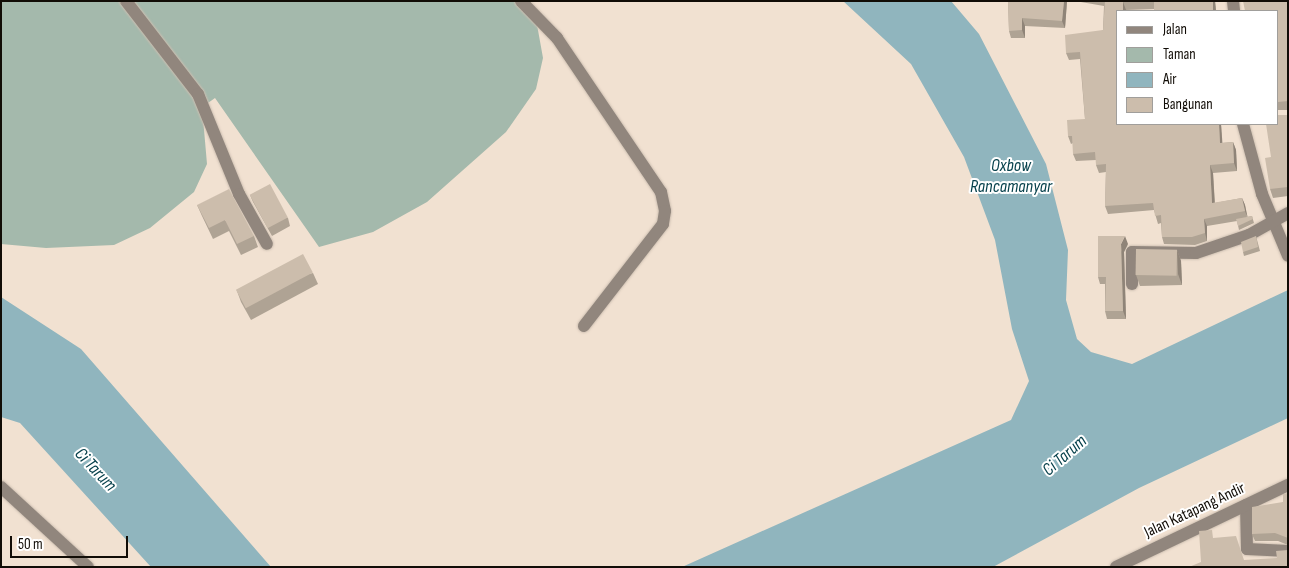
<!DOCTYPE html>
<style>
body{margin:0}
#map{position:relative;width:1289px;height:568px;overflow:hidden;background:#f1e1d1;font-family:"Sofia Sans Condensed",sans-serif}
div>[style]{position:absolute}
.green>*{inset:0;background:#a4b9ac}
.water>*{inset:0;background:#90b5be}
.roads{filter:drop-shadow(0 0 1px #cdbfb1) drop-shadow(0 0 1px #cdbfb1)}
.minor>*{height:12px;margin:-6px;padding:0 6px;transform-origin:6px;border-radius:6px;background:#91867d}
.wall>*{inset:0;background:#afa394;transform-origin:0 0}
.shaded-wall>*{inset:0;background:#8f8478}
.building>*{inset:0;background:#ccbdac;transform-origin:0 0}
span{translate:-50% -50%;white-space:nowrap;text-align:center;line-height:1.15;-webkit-text-stroke:4px #fff;paint-order:stroke}
.street-label{font-size:16px;color:#110c06}
.water-label{font-size:18px;color:#07414c;font-style:italic}
.frame{position:absolute;inset:0;border:2px solid #110c06;pointer-events:none}
.legend{position:absolute;left:1116px;top:10px;width:162px;height:115px;box-sizing:border-box;background:#fff;border:1px solid #a09e9b;margin:0;padding:6px 9px;list-style:none;font-size:15px;color:#110c06}
.legend li{display:flex;align-items:center;gap:10px;height:25px}
.legend b{width:25px;border:1px solid #a09e9b}
.scale{position:absolute;left:10px;top:536px;width:118px;height:22px;box-sizing:border-box;border:2px solid #110c06;border-top:0;padding-left:6px;font-size:15px;line-height:18px;white-space:nowrap;color:#110c06;-webkit-text-stroke:4px #fff;paint-order:stroke}
</style>
<div id="map">
<div class="green">
<div style="clip-path:polygon(1px 1px,517px 1px,536px 19px,543px 58px,536px 89px,506px 132px,427px 202px,373px 232px,319px 247px,215px 98px,208px 103px,203px 118px,207px 164px,194px 192px,150px 228px,114px 245px,46px 248px,1px 244px)"></div>
</div>
<div class="water">
<div style="clip-path:polygon(843px 1px,951px 1px,979px 34px,1046px 164px,1068px 250px,1066px 300px,1077px 339px,1091px 352px,1132px 364px,1288px 290px,1288px 418px,1139px 488px,993px 567px,682px 567px,1011px 420px,1029px 381px,1012px 329px,995px 240px,964px 157px,911px 64px)"></div>
<div style="clip-path:polygon(1px 297px,81px 349px,271px 567px,151px 567px,20px 423px,1px 417px)"></div>
</div>
<div class="roads">
<div class="minor">
<div style="left:126px;top:1px;width:118px;rotate:52.3deg"></div>
<div style="left:198px;top:94px;width:108px;rotate:67.7deg"></div>
<div style="left:239px;top:194px;width:57px;rotate:60.8deg"></div>
<div style="left:521px;top:1px;width:52px;rotate:45.8deg"></div>
<div style="left:557px;top:38px;width:186px;rotate:56deg"></div>
<div style="left:661px;top:192px;width:19px;rotate:78deg"></div>
<div style="left:665px;top:211px;width:13px;rotate:99deg"></div>
<div style="left:663px;top:224px;width:129px;rotate:127.8deg"></div>
<div style="left:1233px;top:1px;width:10px;rotate:84deg"></div>
<div style="left:1243px;top:124px;width:73px;rotate:74.8deg"></div>
<div style="left:1262px;top:194px;width:67px;rotate:67.2deg"></div>
<div style="left:1132px;top:284px;width:32px;rotate:-90deg"></div>
<div style="left:1132px;top:252px;width:64px;rotate:0.9deg"></div>
<div style="left:1196px;top:253px;width:56px;rotate:-18.8deg"></div>
<div style="left:1249px;top:235px;width:45px;rotate:-29.4deg"></div>
<div style="left:1px;top:487px;width:118px;rotate:42.6deg"></div>
<div style="left:1246px;top:505px;width:44px;rotate:88.7deg"></div>
<div style="left:1247px;top:549px;width:41px;rotate:2.8deg"></div>
<div style="left:1116px;top:567px;width:191px;rotate:-25.5deg"></div>
</div>
</div>
<div class="wall">
<div style="clip-path:polygon(1008px 1px,1067px 1px,1065px 28px,1025px 26px,1025px 38px,1011px 38px,1009px 31px)"></div>
<div style="clip-path:polygon(1075px 1px,1215px 1px,1216px 11px,1155px 9px,1126px 10px,1126px 11px,1118px 11px,1118px 124px,1221px 124px,1222px 143px,1233px 142px,1236px 150px,1237px 171px,1213px 173px,1215px 203px,1242px 198px,1245px 205px,1247px 217px,1252px 216px,1254px 223px,1239px 230px,1237px 221px,1207px 226px,1207px 241px,1195px 245px,1164px 244px,1162px 237px,1161px 223px,1158px 224px,1154px 210px,1108px 214px,1105px 206px,1106px 172px,1099px 173px,1096px 165px,1096px 160px,1076px 161px,1073px 154px,1073px 143px,1071px 144px,1068px 136px,1085px 119px,1080px 59px,1069px 60px,1066px 53px,1103px 30px,1104px 6px)"></div>
<div style="left:1288px;top:1px;width:109px;height:14px;rotate:90deg"></div>
<div style="clip-path:polygon(1288px 115px,1288px 196px,1273px 198px,1270px 189px,1271px 157px)"></div>
<div style="clip-path:polygon(250px 195px,288px 218px,290px 226px,272px 236px,253px 202px)"></div>
<div style="clip-path:polygon(197px 205px,254px 236px,258px 247px,241px 255px,229px 231px,213px 239px,202px 216px)"></div>
<div style="clip-path:polygon(1256px 236px,1260px 251px,1244px 256px,1243px 252px)"></div>
<div style="clip-path:polygon(1128px 244px,1124px 252px,1126px 319px,1107px 319px,1105px 311px,1105px 284px,1100px 284px,1098px 277px)"></div>
<div style="clip-path:polygon(1177px 250px,1181px 261px,1182px 285px,1140px 286px,1136px 275px)"></div>
<div style="clip-path:polygon(313px 273px,318px 284px,251px 320px,241px 302px,237px 291px)"></div>
<div style="clip-path:polygon(1288px 493px,1288px 545px,1278px 541px,1255px 541px,1252px 534px,1283px 502px)"></div>
</div>
<div class="shaded-wall">
<div style="clip-path:polygon(1064px 1px,1067px 1px,1065px 28px,1062px 21px)"></div>
<div style="clip-path:polygon(1213px 1px,1215px 1px,1216px 11px,1213px 11px)"></div>
<div style="clip-path:polygon(1123px 2px,1126px 10px,1126px 11px,1123px 11px)"></div>
<div style="clip-path:polygon(1022px 18px,1025px 26px,1025px 38px,1022px 30px)"></div>
<div style="clip-path:polygon(1219px 124px,1221px 124px,1223px 151px,1220px 143px)"></div>
<div style="clip-path:polygon(1233px 142px,1236px 150px,1237px 171px,1234px 163px)"></div>
<div style="clip-path:polygon(1210px 165px,1213px 173px,1215px 211px,1212px 203px)"></div>
<div style="clip-path:polygon(1242px 198px,1245px 205px,1248px 219px,1245px 211px)"></div>
<div style="clip-path:polygon(1204px 219px,1207px 226px,1207px 241px,1205px 233px)"></div>
<div style="clip-path:polygon(1125px 236px,1128px 244px,1124px 252px,1126px 319px,1123px 311px,1121px 244px)"></div>
<div style="clip-path:polygon(1177px 250px,1181px 261px,1182px 285px,1178px 274px)"></div>
</div>
<div class="building">
<div style="clip-path:polygon(1008px 1px,1064px 1px,1062px 21px,1022px 18px,1022px 30px,1009px 31px)"></div>
<div style="clip-path:polygon(1105px 1px,1150px 1px,1123px 2px,1123px 11px,1118px 11px,1118px 124px,1219px 124px,1220px 143px,1233px 142px,1234px 163px,1210px 165px,1212px 203px,1242px 198px,1245px 211px,1204px 219px,1205px 233px,1192px 237px,1162px 237px,1161px 215px,1155px 216px,1153px 203px,1105px 206px,1106px 164px,1096px 165px,1095px 152px,1073px 154px,1072px 136px,1068px 136px,1067px 120px,1085px 119px,1080px 52px,1066px 53px,1065px 35px,1103px 30px)"></div>
<div style="left:1154px;top:1px;width:59px;height:10px"></div>
<div style="clip-path:polygon(1243px 1px,1288px 1px,1288px 101px,1278px 102px,1278px 11px,1245px 11px)"></div>
<div style="clip-path:polygon(1278px 115px,1288px 115px,1288px 187px,1270px 189px,1265px 158px,1271px 157px,1266px 124px,1278px 124px)"></div>
<div style="left:270px;top:184px;width:38px;height:23px;rotate:62deg"></div>
<div style="clip-path:polygon(229px 189px,254px 236px,237px 244px,225px 220px,209px 228px,197px 205px)"></div>
<div style="clip-path:polygon(1252px 216px,1253px 219px,1238px 226px,1236px 219px)"></div>
<div style="clip-path:polygon(1098px 236px,1125px 236px,1121px 244px,1123px 311px,1105px 311px,1106px 277px,1098px 277px)"></div>
<div style="clip-path:polygon(1256px 236px,1258px 247px,1243px 252px,1241px 242px)"></div>
<div style="left:1136px;top:249px;width:41px;height:26px;rotate:1deg"></div>
<div style="left:303px;top:254px;width:21px;height:76px;rotate:62deg"></div>
<div style="clip-path:polygon(1288px 493px,1288px 538px,1275px 533px,1252px 534px,1252px 507px,1283px 502px,1283px 494px)"></div>
<div style="clip-path:polygon(1212px 530px,1213px 538px,1236px 536px,1244px 560px,1277px 558px,1276px 551px,1288px 550px,1288px 567px,1189px 567px,1201px 562px,1199px 531px)"></div>
</div>
<div class="street-label">
<span style="left:1195px;top:511px;rotate:-25deg">Jalan Katapang Andir</span>
</div>
<div class="water-label">
<span style="left:1011px;top:177px">Oxbow<br>Rancamanyar</span>
<span style="left:1065px;top:456px;rotate:-41deg">Ci Tarum</span>
<span style="left:95px;top:470px;rotate:47deg">Ci Tarum</span>
</div>
<div class="frame"></div>
<ul class="legend">
<li><b style="height:6px;background:#91867d"></b>Jalan</li>
<li><b style="height:14px;background:#a4b9ac"></b>Taman</li>
<li><b style="height:14px;background:#90b5be"></b>Air</li>
<li><b style="height:14px;background:#ccbdac"></b>Bangunan</li>
</ul>
<div class="scale">50 m</div>
</div>
